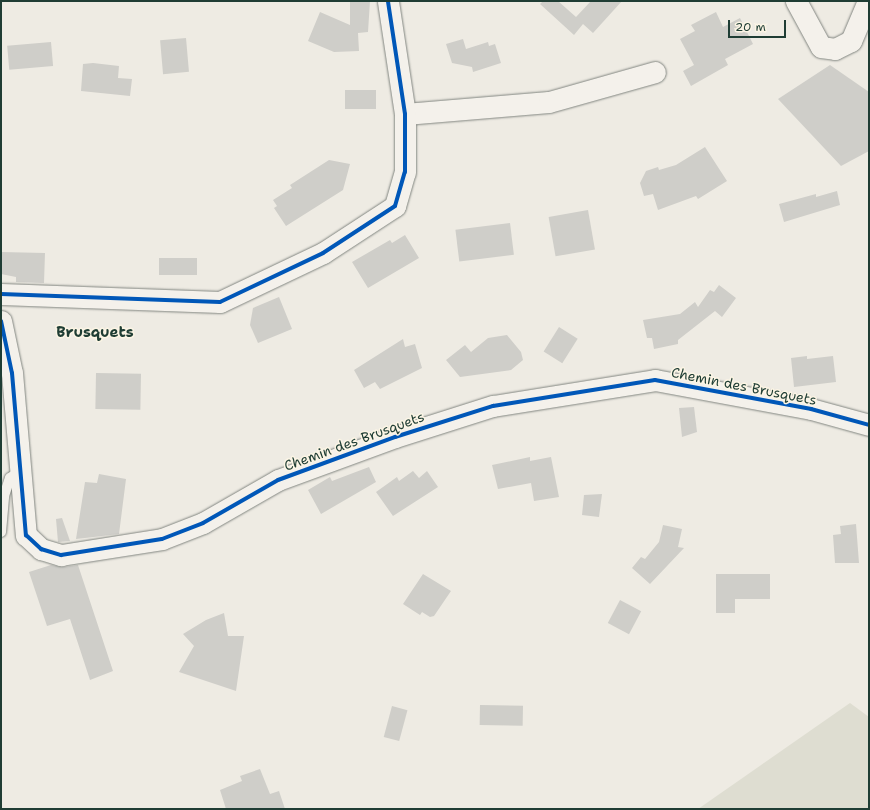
<!DOCTYPE html>
<style>
body{margin:0}
#map{position:relative;width:870px;height:810px;overflow:hidden;background:#eeebe3;font-family:"Shantell Sans",sans-serif}
div>[style]{position:absolute}
.green>*{inset:0;background:#deddd1}
.building>*{inset:0;background:#cfcec9;transform-origin:0 0}
.roads{filter:drop-shadow(0 0 1px #828681) drop-shadow(0 0 1px #828681)}
.lane>*{height:10px;margin:-5px;padding:0 5px;transform-origin:5px;border-radius:5px;background:#f4f1eb}
.street>*{height:21px;margin:-10.5px;padding:0 10.5px;transform-origin:10.5px;border-radius:10.5px;background:#f4f1eb}
.cycleway>*{height:4px;margin:-2px;padding:0 2px;transform-origin:2px;border-radius:2px;background:#0057b8}
span{translate:-50% -50%;white-space:nowrap;text-align:center;line-height:1.15;-webkit-text-stroke:3px #fcf5e5;paint-order:stroke}
.street-label{font-size:14px;color:#1f3d34}
.neighbourhood-label{font-size:15px;color:#1f3d34;font-weight:700}
.frame{position:absolute;inset:0;border:2px solid #1f3d34;pointer-events:none}
.scale{position:absolute;left:728px;top:20px;width:58px;height:18px;box-sizing:border-box;border:2px solid #1f3d34;border-top:0;padding-left:5px;font-size:12px;line-height:14px;white-space:nowrap;color:#1f3d34;-webkit-text-stroke:3px #fcf5e5;paint-order:stroke}
</style>
<div id="map">
<div class="green">
<div style="clip-path:polygon(850px 703px,869px 717px,869px 809px,698px 809px)"></div>
</div>
<div class="building">
<div style="clip-path:polygon(350px 1px,370px 1px,368px 32px,358px 33px,359px 51px,334px 52px,308px 41px,320px 12px,350px 25px)"></div>
<div style="clip-path:polygon(543px 1px,558px 1px,576px 17px,591px 1px,622px 1px,593px 33px,583px 24px,574px 35px,540px 4px)"></div>
<div style="clip-path:polygon(716px 12px,723px 27px,740px 18px,753px 44px,725px 59px,728px 65px,691px 86px,683px 71px,694px 65px,680px 39px,695px 31px,691px 25px)"></div>
<div style="left:186px;top:38px;width:34px;height:26px;rotate:85deg"></div>
<div style="clip-path:polygon(463px 39px,466px 49px,488px 42px,489px 46px,495px 44px,501px 63px,473px 72px,472px 67px,452px 63px,446px 44px)"></div>
<div style="left:51px;top:42px;width:24px;height:44px;rotate:85deg"></div>
<div style="clip-path:polygon(93px 63px,119px 66px,118px 78px,132px 79px,130px 96px,81px 91px,83px 64px)"></div>
<div style="clip-path:polygon(830px 65px,869px 92px,869px 151px,841px 166px,778px 99px)"></div>
<div style="left:376px;top:90px;width:19px;height:31px;rotate:90deg"></div>
<div style="clip-path:polygon(705px 147px,727px 181px,698px 199px,696px 196px,658px 210px,653px 194px,644px 196px,640px 183px,646px 171px,658px 167px,659px 170px,676px 165px)"></div>
<div style="clip-path:polygon(329px 160px,350px 164px,343px 190px,286px 226px,274px 208px,277px 206px,273px 200px,292px 188px,290px 185px)"></div>
<div style="clip-path:polygon(837px 191px,840px 205px,784px 222px,779px 204px,816px 194px,816px 197px)"></div>
<div style="left:588px;top:210px;width:40px;height:40px;rotate:80deg"></div>
<div style="left:510px;top:223px;width:32px;height:55px;rotate:83deg"></div>
<div style="clip-path:polygon(405px 235px,419px 258px,368px 288px,352px 262px,390px 240px,392px 243px)"></div>
<div style="clip-path:polygon(1px 252px,45px 253px,44px 283px,16px 282px,16px 277px,1px 274px)"></div>
<div style="left:159px;top:258px;width:38px;height:17px"></div>
<div style="clip-path:polygon(719px 285px,736px 298px,722px 317px,715px 311px,678px 340px,678px 344px,654px 349px,652px 338px,647px 338px,643px 320px,680px 314px,695px 302px,698px 307px,710px 290px,714px 292px)"></div>
<div style="clip-path:polygon(279px 297px,292px 329px,258px 343px,250px 325px,253px 308px)"></div>
<div style="left:559px;top:327px;width:22px;height:29px;rotate:32deg"></div>
<div style="clip-path:polygon(507px 335px,521px 352px,523px 360px,511px 370px,460px 377px,446px 360px,465px 345px,471px 352px,488px 338px)"></div>
<div style="clip-path:polygon(403px 339px,405px 347px,415px 344px,422px 368px,380px 389px,375px 382px,364px 388px,354px 370px)"></div>
<div style="clip-path:polygon(807px 356px,807px 359px,833px 356px,836px 382px,794px 387px,791px 358px)"></div>
<div style="left:96px;top:373px;width:45px;height:36px;rotate:1deg"></div>
<div style="clip-path:polygon(694px 407px,697px 432px,682px 437px,679px 408px)"></div>
<div style="clip-path:polygon(530px 457px,530px 461px,551px 457px,559px 497px,534px 501px,531px 483px,498px 489px,492px 465px)"></div>
<div style="clip-path:polygon(369px 467px,376px 482px,321px 514px,308px 490px,330px 477px,332px 481px)"></div>
<div style="clip-path:polygon(413px 471px,419px 478px,427px 471px,438px 487px,393px 516px,376px 492px,397px 477px,399px 481px)"></div>
<div style="clip-path:polygon(99px 474px,126px 479px,119px 534px,76px 539px,85px 482px,97px 483px)"></div>
<div style="clip-path:polygon(602px 494px,599px 517px,582px 515px,584px 495px)"></div>
<div style="clip-path:polygon(62px 518px,70px 541px,58px 542px,56px 519px)"></div>
<div style="clip-path:polygon(856px 524px,859px 563px,835px 563px,833px 535px,841px 534px,840px 526px)"></div>
<div style="clip-path:polygon(663px 525px,682px 529px,678px 547px,684px 548px,650px 584px,632px 568px,641px 557px,645px 559px,659px 542px)"></div>
<div style="clip-path:polygon(51px 565px,63px 567px,78px 565px,113px 671px,90px 680px,70px 619px,47px 626px,29px 572px)"></div>
<div style="clip-path:polygon(423px 574px,451px 591px,434px 616px,430px 617px,422px 612px,420px 615px,403px 604px)"></div>
<div style="clip-path:polygon(716px 574px,770px 574px,770px 599px,735px 599px,735px 613px,716px 613px)"></div>
<div style="left:620px;top:600px;width:24px;height:26px;rotate:28deg"></div>
<div style="clip-path:polygon(224px 613px,228px 636px,244px 636px,236px 691px,179px 672px,194px 646px,183px 634px,206px 620px)"></div>
<div style="left:480px;top:705px;width:43px;height:20px;rotate:1deg"></div>
<div style="left:392px;top:706px;width:16px;height:32px;rotate:15deg"></div>
<div style="clip-path:polygon(260px 769px,270px 794px,279px 791px,285px 809px,226px 809px,220px 790px,242px 781px,240px 776px)"></div>
</div>
<div class="roads">
<div class="lane">
<div style="left:1px;top:532px;width:36px;rotate:-85deg"></div>
<div style="left:4px;top:496px;width:19px;rotate:-72deg"></div>
<div style="left:10px;top:478px;width:12px;rotate:-35deg"></div>
</div>
<div class="street">
<div style="left:796px;top:1px;width:52px;rotate:61.5deg"></div>
<div style="left:821px;top:47px;width:14px;rotate:8deg"></div>
<div style="left:835px;top:49px;width:18px;rotate:-27deg"></div>
<div style="left:851px;top:41px;width:43px;rotate:-67deg"></div>
<div style="left:405px;top:114px;width:144px;rotate:-4.8deg"></div>
<div style="left:549px;top:102px;width:110px;rotate:-15.8deg"></div>
<div style="left:1px;top:294px;width:219px;rotate:2.1deg"></div>
<div style="left:220px;top:302px;width:114px;rotate:-25.4deg"></div>
<div style="left:323px;top:253px;width:86px;rotate:-33.1deg"></div>
<div style="left:395px;top:206px;width:35px;rotate:-74deg"></div>
<div style="left:405px;top:172px;width:58px;rotate:-90deg"></div>
<div style="left:405px;top:114px;width:114px;rotate:-98.6deg"></div>
<div style="left:1px;top:321px;width:53px;rotate:78.1deg"></div>
<div style="left:12px;top:373px;width:163px;rotate:85.1deg"></div>
<div style="left:26px;top:535px;width:21px;rotate:43deg"></div>
<div style="left:41px;top:549px;width:21px;rotate:17deg"></div>
<div style="left:61px;top:555px;width:102px;rotate:-9deg"></div>
<div style="left:162px;top:539px;width:44px;rotate:-21.3deg"></div>
<div style="left:203px;top:523px;width:86px;rotate:-29.8deg"></div>
<div style="left:278px;top:480px;width:125px;rotate:-20.2deg"></div>
<div style="left:395px;top:437px;width:103px;rotate:-17.6deg"></div>
<div style="left:493px;top:406px;width:164px;rotate:-9.1deg"></div>
<div style="left:655px;top:380px;width:159px;rotate:10.5deg"></div>
<div style="left:811px;top:409px;width:60px;rotate:15.4deg"></div>
</div>
</div>
<div class="cycleway">
<div style="left:1px;top:294px;width:219px;rotate:2.1deg"></div>
<div style="left:220px;top:302px;width:114px;rotate:-25.4deg"></div>
<div style="left:323px;top:253px;width:86px;rotate:-33.1deg"></div>
<div style="left:395px;top:206px;width:35px;rotate:-74deg"></div>
<div style="left:405px;top:172px;width:58px;rotate:-90deg"></div>
<div style="left:405px;top:114px;width:114px;rotate:-98.6deg"></div>
<div style="left:1px;top:321px;width:53px;rotate:78.1deg"></div>
<div style="left:12px;top:373px;width:163px;rotate:85.1deg"></div>
<div style="left:26px;top:535px;width:21px;rotate:43deg"></div>
<div style="left:41px;top:549px;width:21px;rotate:17deg"></div>
<div style="left:61px;top:555px;width:102px;rotate:-9deg"></div>
<div style="left:162px;top:539px;width:44px;rotate:-21.3deg"></div>
<div style="left:203px;top:523px;width:86px;rotate:-29.8deg"></div>
<div style="left:278px;top:480px;width:125px;rotate:-20.2deg"></div>
<div style="left:395px;top:437px;width:103px;rotate:-17.6deg"></div>
<div style="left:493px;top:406px;width:164px;rotate:-9.1deg"></div>
<div style="left:655px;top:380px;width:159px;rotate:10.5deg"></div>
<div style="left:811px;top:409px;width:60px;rotate:15.4deg"></div>
</div>
<div class="street-label">
<span style="left:744px;top:386px;rotate:11deg">Chemin des Brusquets</span>
<span style="left:354px;top:441px;rotate:-20deg">Chemin des Brusquets</span>
</div>
<div class="neighbourhood-label">
<span style="left:95px;top:333px">Brusquets</span>
</div>
<div class="frame"></div>
<div class="scale">20 m</div>
</div>
